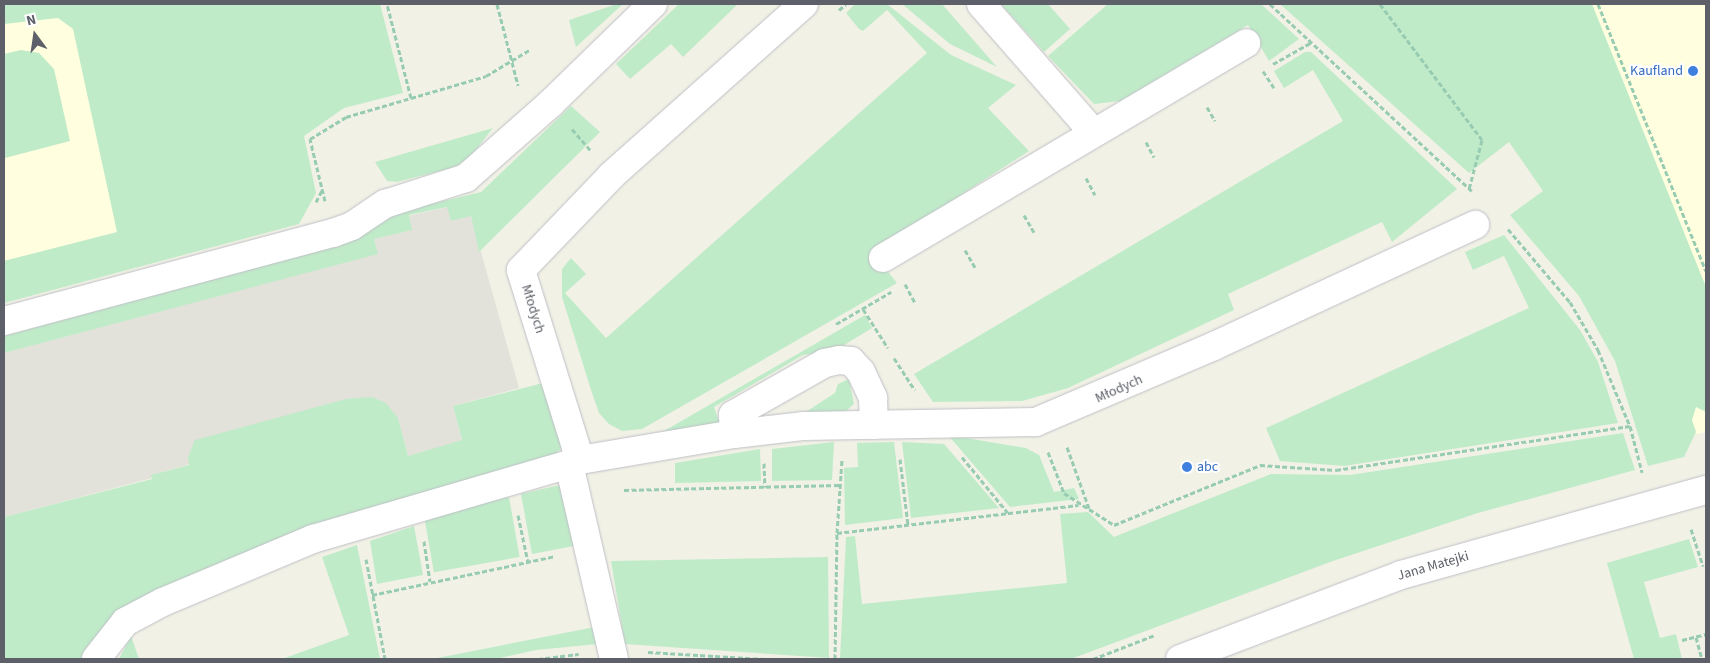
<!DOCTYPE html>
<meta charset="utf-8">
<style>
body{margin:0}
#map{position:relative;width:1710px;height:663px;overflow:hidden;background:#f1f1e6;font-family:"Source Sans 3",sans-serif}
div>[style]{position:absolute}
.commercial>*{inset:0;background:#fffede}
.industrial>*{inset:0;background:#e2e2da}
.green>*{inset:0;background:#c0ebc9;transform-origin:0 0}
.path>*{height:3px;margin-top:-1.5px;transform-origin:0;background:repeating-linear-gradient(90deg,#98ccb2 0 5px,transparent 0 7.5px)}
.roads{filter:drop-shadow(0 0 1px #bebfc6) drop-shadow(0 0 1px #bebfc6)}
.minor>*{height:28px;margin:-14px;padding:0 14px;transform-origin:14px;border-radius:14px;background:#fff}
.dots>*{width:14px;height:14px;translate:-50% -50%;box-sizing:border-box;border:2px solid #fff;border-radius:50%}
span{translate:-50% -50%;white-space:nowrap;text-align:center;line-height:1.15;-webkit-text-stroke:4px #fff;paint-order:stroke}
.shop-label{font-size:14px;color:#366cbe}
.right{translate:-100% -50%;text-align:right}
.left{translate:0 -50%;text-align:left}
.street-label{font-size:14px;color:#5d6068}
.frame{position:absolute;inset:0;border:5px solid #5d6068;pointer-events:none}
.north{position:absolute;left:10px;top:10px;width:50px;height:50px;-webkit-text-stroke:4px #fff;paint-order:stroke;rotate:346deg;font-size:14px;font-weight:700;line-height:20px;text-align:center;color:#5d6068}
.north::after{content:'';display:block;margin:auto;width:18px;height:22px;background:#5d6068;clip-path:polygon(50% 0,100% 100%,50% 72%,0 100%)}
</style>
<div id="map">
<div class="commercial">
<div style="clip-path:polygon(4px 4px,80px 4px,127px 230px,4px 261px)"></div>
<div style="clip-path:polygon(1501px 4px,1706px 4px,1706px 432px,1685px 437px)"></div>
</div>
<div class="industrial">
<div style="clip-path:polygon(448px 207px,471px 216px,519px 388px,453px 406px,462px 441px,408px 456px,398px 418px,190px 464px,152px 475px,152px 478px,4px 517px,4px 353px,377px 253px,374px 239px,411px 230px,408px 216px)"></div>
</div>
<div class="green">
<div style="clip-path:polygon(4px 4px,380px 4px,403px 93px,344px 108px,304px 136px,316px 193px,299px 224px,4px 303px,4px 261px,117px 232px,73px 29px,58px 18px,4px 24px)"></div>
<div style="clip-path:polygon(617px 4px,623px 4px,576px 47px,569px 20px)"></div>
<div style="clip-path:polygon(679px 4px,738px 4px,683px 57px,671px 44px,630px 79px,616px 64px)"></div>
<div style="clip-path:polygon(855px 4px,887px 4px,951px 55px,1016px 85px,988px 108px,1029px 151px,872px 252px,897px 283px,642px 429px,622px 431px,609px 424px,599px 413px,591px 390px,562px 297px,562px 269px,571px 258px,586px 274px,565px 293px,606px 338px,927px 53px,887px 10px,863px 31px,859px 29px,846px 13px)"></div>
<div style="clip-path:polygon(902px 4px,942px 4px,997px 67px,950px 44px)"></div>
<div style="clip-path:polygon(1001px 4px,1048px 4px,1070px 29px,1044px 52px)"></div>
<div style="clip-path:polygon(1108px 4px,1261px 4px,1299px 39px,1269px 61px,1248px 25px,1120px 101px,1094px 104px,1048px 56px)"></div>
<div style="clip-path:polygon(1280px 4px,1592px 4px,1706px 287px,1706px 412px,1696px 407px,1692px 420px,1696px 432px,1684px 457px,1648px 466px,1615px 361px,1579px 296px,1510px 215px,1543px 191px,1509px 142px,1469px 173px)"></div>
<div style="clip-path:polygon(21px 50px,39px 53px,54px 69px,70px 141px,5px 158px,4px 54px)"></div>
<div style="clip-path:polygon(1305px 52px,1311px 52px,1457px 189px,1392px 242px,1382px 222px,1228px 294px,1234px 310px,1068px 388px,1022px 401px,933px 402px,914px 374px,1343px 121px,1313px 70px,1284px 88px,1274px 71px)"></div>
<div style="clip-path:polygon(571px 106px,600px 132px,479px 252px,471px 216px,451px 221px,447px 207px,409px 215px,412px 230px,374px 239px,378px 254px,4px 353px,4px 336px,299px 256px,406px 210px,481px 192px)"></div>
<div style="clip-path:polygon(493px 128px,471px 156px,455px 167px,397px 182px,387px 181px,375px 162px)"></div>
<div style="clip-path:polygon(1504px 235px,1580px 330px,1598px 362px,1618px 423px,1344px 466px,1280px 461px,1266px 428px,1529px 308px,1504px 256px,1473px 270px,1465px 252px)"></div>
<div style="clip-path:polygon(865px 315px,872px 328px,836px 350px,803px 355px,714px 407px,721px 427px,652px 438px)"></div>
<div style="clip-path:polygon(849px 379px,854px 404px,844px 413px,804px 413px,835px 393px,838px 384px)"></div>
<div style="clip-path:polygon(543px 383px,568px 432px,562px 448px,549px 460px,357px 516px,83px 659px,4px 659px,4px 517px,152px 479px,151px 475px,189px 465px,188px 457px,195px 440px,346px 399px,372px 397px,386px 403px,398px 418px,408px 456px,462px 440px,453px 406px)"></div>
<div style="clip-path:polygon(1623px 433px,1635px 470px,1478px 513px,1333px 561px,1071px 659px,840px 659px,846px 537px,855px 536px,862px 604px,1067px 583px,1060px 514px,1088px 512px,1114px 537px,1271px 474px,1350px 475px)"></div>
<div style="clip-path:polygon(948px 435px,1026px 448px,1039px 455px,1054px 492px,1074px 488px,1079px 499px,1010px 507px)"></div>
<div style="clip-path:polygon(834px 442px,832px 480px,772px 481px,772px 449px)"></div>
<div style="clip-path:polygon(894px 442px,903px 518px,845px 525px,844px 468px,858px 467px,857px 443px)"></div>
<div style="clip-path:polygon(902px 442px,944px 444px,999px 508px,911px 518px)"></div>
<div style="clip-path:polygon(760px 449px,761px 481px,675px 483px,675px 463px)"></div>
<div style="clip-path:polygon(560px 485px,579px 545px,532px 554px,521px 494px)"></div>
<div style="left:509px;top:497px;width:61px;height:87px;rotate:80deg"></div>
<div style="clip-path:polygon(414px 526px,423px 575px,377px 584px,370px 541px)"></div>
<div style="clip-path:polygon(1689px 539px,1698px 567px,1644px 582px,1660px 638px,1676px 634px,1682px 659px,1634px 659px,1607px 563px)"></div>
<div style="clip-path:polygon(357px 545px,380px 659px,282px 659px,349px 635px,322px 557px)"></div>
<div style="clip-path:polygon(828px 557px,829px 658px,625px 644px,611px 561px)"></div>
<div style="clip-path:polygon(595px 627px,598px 644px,536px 650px,496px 659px,432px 659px)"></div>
<div style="clip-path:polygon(131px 636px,139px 659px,119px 659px)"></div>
</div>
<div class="path">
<div style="left:497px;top:4px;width:84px;rotate:75.5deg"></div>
<div style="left:1270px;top:4px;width:275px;rotate:42.8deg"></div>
<div style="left:1380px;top:4px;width:170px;rotate:53.1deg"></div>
<div style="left:1482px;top:140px;width:51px;rotate:104.9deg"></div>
<div style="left:1598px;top:4px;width:288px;rotate:68deg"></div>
<div style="left:839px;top:10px;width:9px;rotate:-41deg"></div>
<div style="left:1273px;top:64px;width:45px;rotate:-29.4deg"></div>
<div style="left:1263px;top:71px;width:20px;rotate:57deg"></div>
<div style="left:411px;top:98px;width:78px;rotate:-16.3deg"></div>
<div style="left:486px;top:76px;width:52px;rotate:-31deg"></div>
<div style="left:1207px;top:107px;width:16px;rotate:60deg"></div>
<div style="left:572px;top:129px;width:28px;rotate:49deg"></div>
<div style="left:1146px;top:142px;width:17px;rotate:62deg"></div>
<div style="left:1086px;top:178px;width:19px;rotate:62deg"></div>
<div style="left:325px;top:201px;width:64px;rotate:-103.6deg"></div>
<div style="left:310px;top:139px;width:42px;rotate:-31.4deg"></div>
<div style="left:346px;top:117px;width:68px;rotate:-16.3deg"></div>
<div style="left:411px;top:98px;width:97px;rotate:-104.3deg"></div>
<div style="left:316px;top:202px;width:13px;rotate:-63deg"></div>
<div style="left:1024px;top:215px;width:20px;rotate:60deg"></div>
<div style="left:1508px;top:229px;width:96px;rotate:49.7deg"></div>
<div style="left:1570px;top:302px;width:56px;rotate:59.7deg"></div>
<div style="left:1598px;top:350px;width:82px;rotate:67.2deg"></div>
<div style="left:1630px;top:426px;width:48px;rotate:75.4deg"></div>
<div style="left:965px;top:250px;width:20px;rotate:60deg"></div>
<div style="left:905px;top:284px;width:21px;rotate:62deg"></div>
<div style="left:863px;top:309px;width:46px;rotate:57.3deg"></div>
<div style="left:836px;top:324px;width:64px;rotate:-30.2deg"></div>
<div style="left:894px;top:358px;width:38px;rotate:57deg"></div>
<div style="left:1067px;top:447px;width:68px;rotate:70.2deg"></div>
<div style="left:1048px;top:452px;width:44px;rotate:68.7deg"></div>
<div style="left:1064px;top:493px;width:59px;rotate:32.6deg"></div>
<div style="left:1114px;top:525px;width:158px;rotate:-22.3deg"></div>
<div style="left:1260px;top:465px;width:76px;rotate:3.8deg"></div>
<div style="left:1336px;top:470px;width:297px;rotate:-8.5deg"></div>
<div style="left:962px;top:457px;width:72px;rotate:50.6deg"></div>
<div style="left:900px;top:459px;width:66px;rotate:83.1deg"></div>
<div style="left:764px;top:463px;width:24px;rotate:88deg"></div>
<div style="left:624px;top:490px;width:216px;rotate:-1.3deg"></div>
<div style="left:518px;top:515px;width:48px;rotate:78deg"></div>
<div style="left:1691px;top:529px;width:39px;rotate:72deg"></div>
<div style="left:837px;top:533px;width:74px;rotate:-86.1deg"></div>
<div style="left:424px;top:541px;width:41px;rotate:81.7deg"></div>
<div style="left:366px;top:559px;width:102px;rotate:79.2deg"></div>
<div style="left:372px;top:595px;width:187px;rotate:-12deg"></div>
<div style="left:1696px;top:637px;width:23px;rotate:75deg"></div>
<div style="left:1682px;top:640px;width:25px;rotate:-14deg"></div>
<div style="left:648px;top:652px;width:118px;rotate:3.4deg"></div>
<div style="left:538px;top:659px;width:41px;rotate:-7deg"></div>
<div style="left:835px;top:659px;width:126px;rotate:-89.1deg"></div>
<div style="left:837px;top:533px;width:243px;rotate:-6.6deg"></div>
<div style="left:1093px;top:659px;width:66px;rotate:-21.2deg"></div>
</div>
<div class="roads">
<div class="minor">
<div style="left:981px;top:4px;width:170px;rotate:48.8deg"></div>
<div style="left:883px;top:258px;width:422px;rotate:-30.6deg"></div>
<div style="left:4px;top:321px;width:341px;rotate:-15deg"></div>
<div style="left:333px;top:233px;width:20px;rotate:-20deg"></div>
<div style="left:352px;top:226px;width:40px;rotate:-34deg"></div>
<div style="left:385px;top:204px;width:85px;rotate:-17.8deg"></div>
<div style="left:466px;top:178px;width:112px;rotate:-41.4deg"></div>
<div style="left:550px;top:104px;width:144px;rotate:-44.2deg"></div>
<div style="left:734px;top:434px;width:69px;rotate:-6.6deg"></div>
<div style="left:803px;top:426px;width:233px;rotate:-1deg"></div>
<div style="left:1036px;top:422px;width:194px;rotate:-23.1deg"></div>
<div style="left:1214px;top:346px;width:288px;rotate:-24.9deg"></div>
<div style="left:580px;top:460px;width:156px;rotate:-9.6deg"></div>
<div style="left:734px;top:434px;width:19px;rotate:-93deg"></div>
<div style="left:733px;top:415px;width:106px;rotate:-29.5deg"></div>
<div style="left:825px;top:363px;width:14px;rotate:-12deg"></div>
<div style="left:839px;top:360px;width:12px;rotate:5deg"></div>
<div style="left:851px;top:361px;width:15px;rotate:48deg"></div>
<div style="left:861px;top:372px;width:29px;rotate:65deg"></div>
<div style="left:873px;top:398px;width:27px;rotate:88deg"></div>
<div style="left:96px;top:659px;width:47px;rotate:-51.9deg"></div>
<div style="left:125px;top:622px;width:43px;rotate:-27.8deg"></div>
<div style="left:163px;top:602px;width:163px;rotate:-22.8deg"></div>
<div style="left:313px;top:539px;width:267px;rotate:-16.3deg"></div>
<div style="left:614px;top:659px;width:200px;rotate:-103deg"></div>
<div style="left:569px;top:464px;width:12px;rotate:-20deg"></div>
<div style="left:580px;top:460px;width:199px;rotate:-107.3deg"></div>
<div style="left:521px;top:270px;width:132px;rotate:-46.2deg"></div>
<div style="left:612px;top:175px;width:257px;rotate:-41.7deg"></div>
<div style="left:1180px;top:659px;width:236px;rotate:-20.8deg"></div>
<div style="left:1401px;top:575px;width:317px;rotate:-15.6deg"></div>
</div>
</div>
<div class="dots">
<div style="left:1693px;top:71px;background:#3f7fe0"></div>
<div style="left:1187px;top:467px;background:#3f7fe0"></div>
</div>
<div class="shop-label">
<span class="right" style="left:1683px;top:71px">Kaufland</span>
<span class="left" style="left:1197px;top:467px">abc</span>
</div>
<div class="street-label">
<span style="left:533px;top:309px;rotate:73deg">Młodych</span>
<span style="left:1119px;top:389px;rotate:-24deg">Młodych</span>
<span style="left:1433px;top:566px;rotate:-16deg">Jana Matejki</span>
</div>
<div class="frame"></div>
<div class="north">N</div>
</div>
